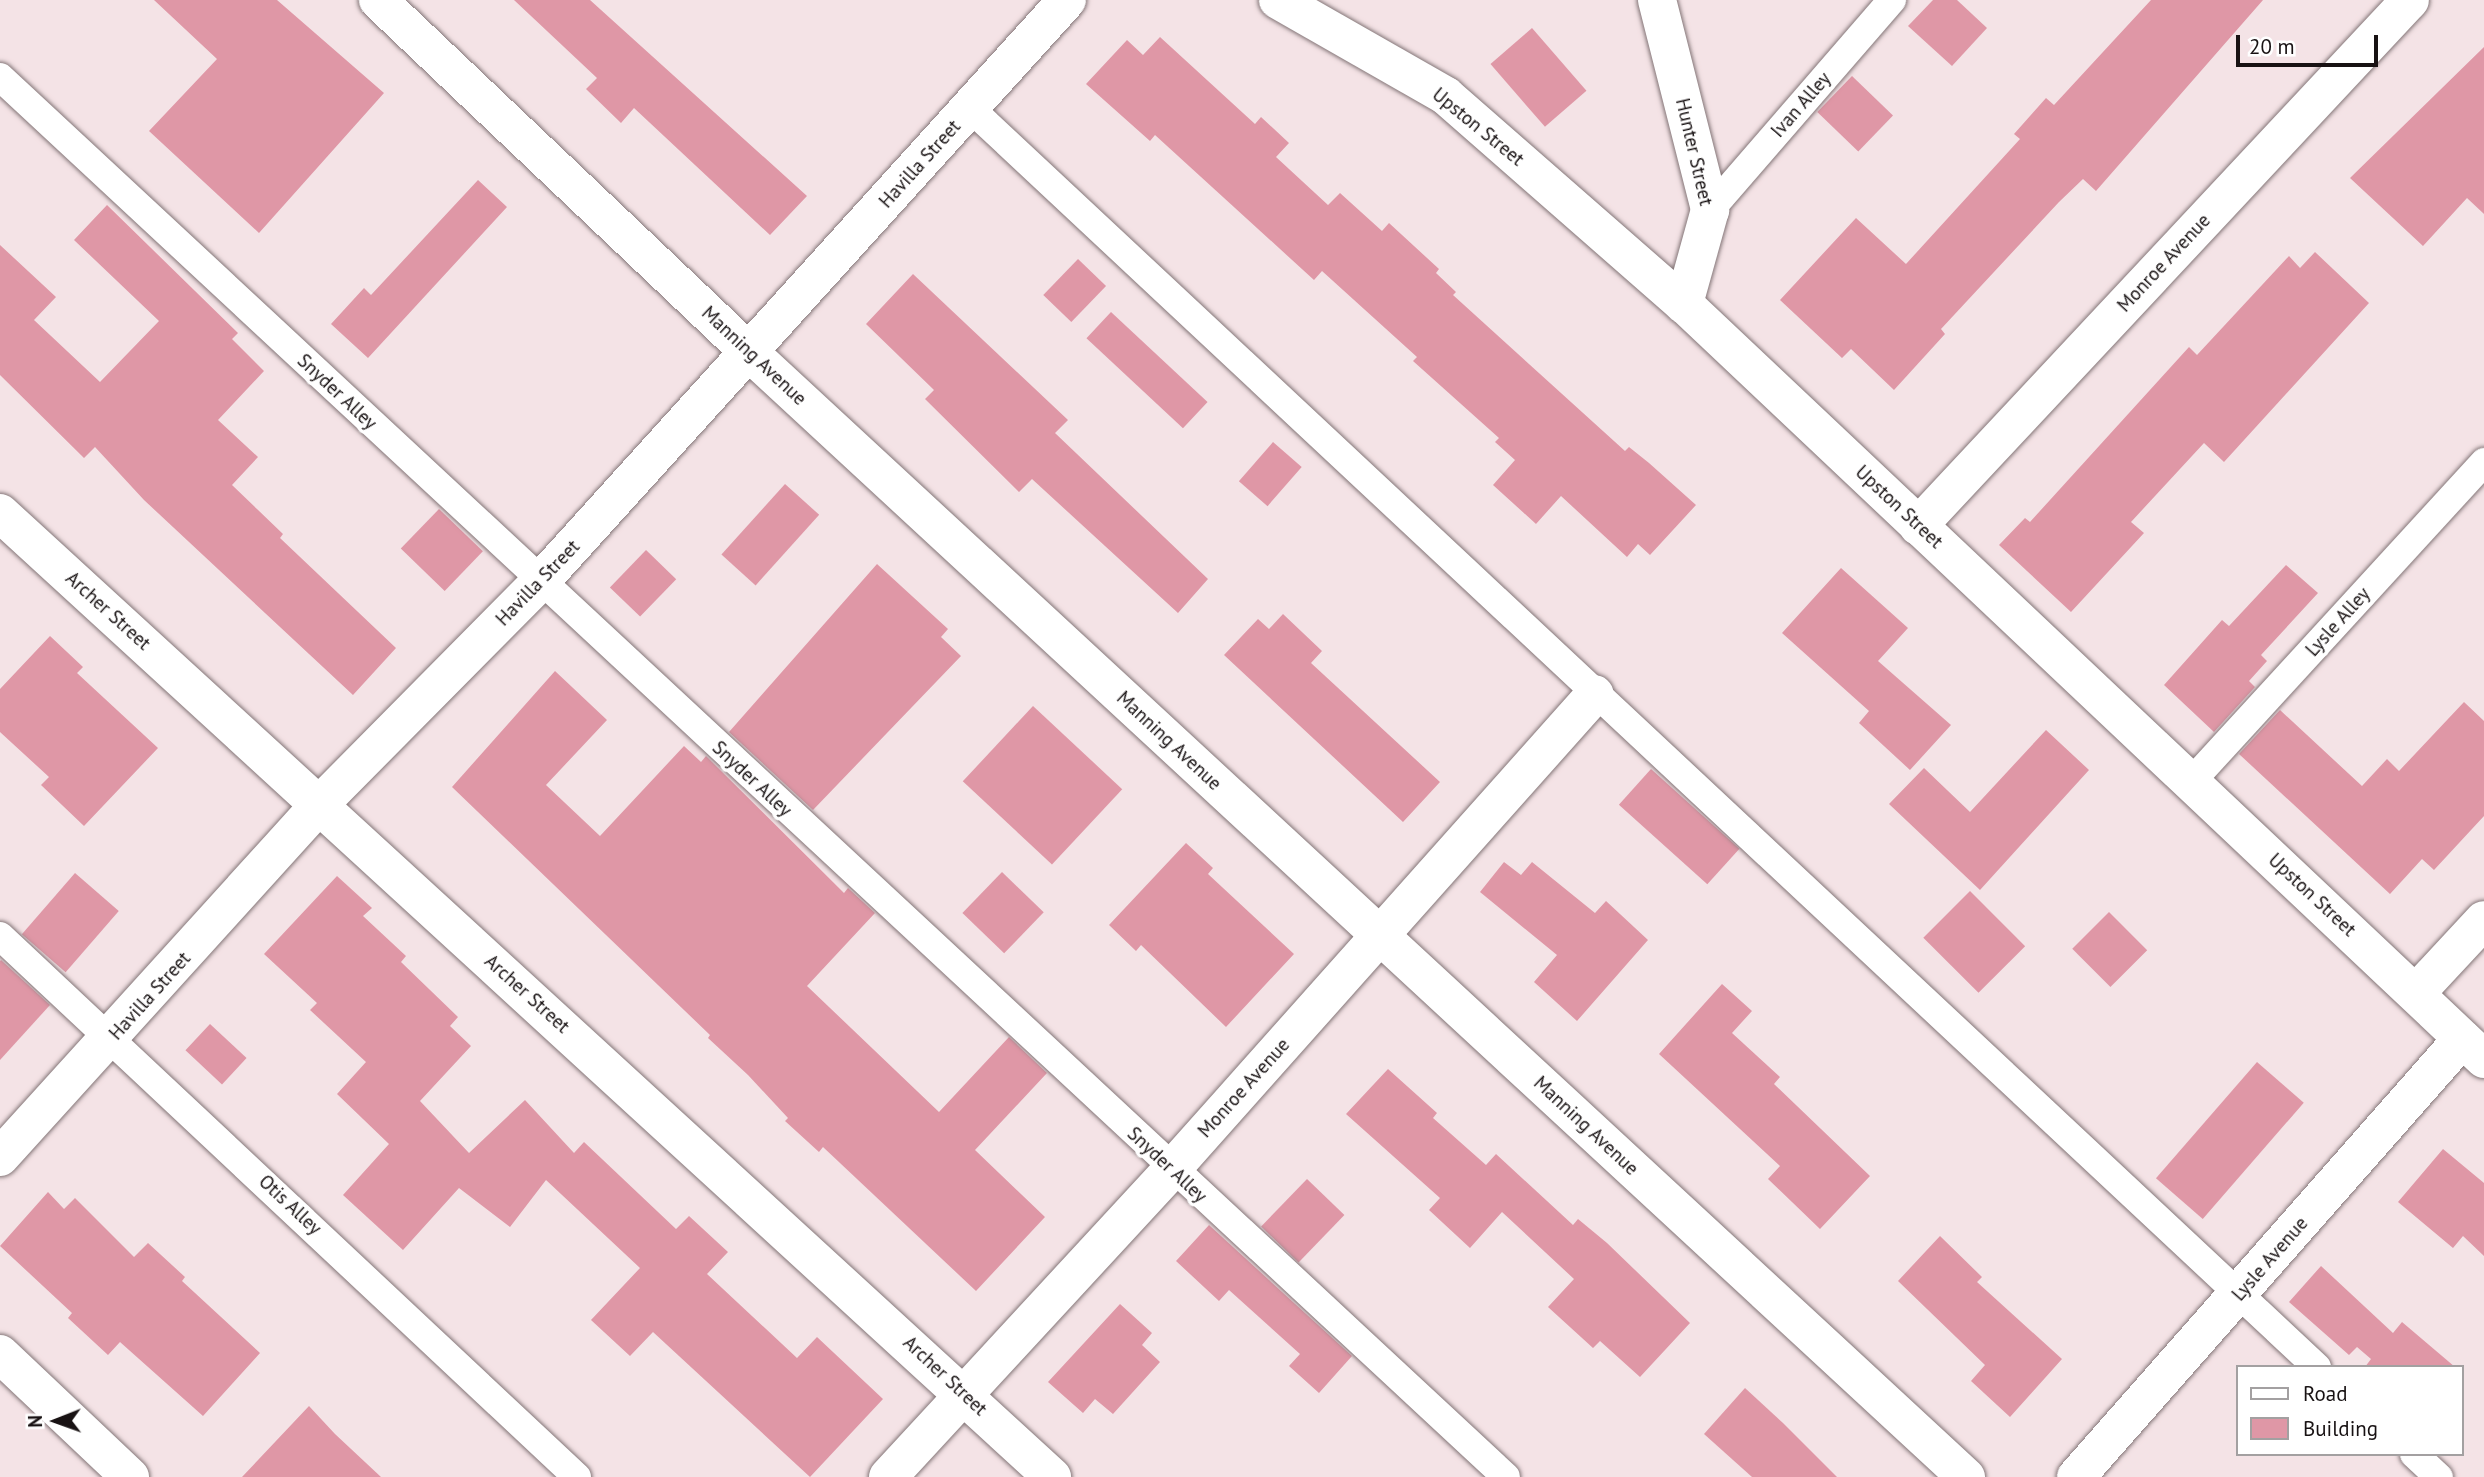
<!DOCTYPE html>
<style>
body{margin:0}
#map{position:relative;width:2484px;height:1477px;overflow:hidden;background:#f4e3e6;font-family:"PT Sans",sans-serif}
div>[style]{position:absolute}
.building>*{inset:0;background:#df97a6;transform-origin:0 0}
.roads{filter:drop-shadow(0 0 2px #837577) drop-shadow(0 0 2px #837577)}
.service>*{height:28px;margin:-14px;padding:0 14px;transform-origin:14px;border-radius:14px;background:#fff}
.minor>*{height:38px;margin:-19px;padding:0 19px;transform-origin:19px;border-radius:19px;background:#fff}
span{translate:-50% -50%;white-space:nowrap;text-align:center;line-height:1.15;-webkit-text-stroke:7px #fff;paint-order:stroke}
.street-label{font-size:19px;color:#181213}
.legend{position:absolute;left:2236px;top:1365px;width:228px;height:91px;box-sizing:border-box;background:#fff;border:2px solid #a3a0a1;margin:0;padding:9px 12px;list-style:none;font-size:21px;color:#181213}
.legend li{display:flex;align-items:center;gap:14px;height:35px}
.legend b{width:35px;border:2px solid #a3a0a1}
.north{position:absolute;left:21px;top:1386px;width:70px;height:70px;-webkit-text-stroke:5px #fff;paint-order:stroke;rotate:269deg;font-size:19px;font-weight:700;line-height:28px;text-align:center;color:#181213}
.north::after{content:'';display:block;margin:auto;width:24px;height:32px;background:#181213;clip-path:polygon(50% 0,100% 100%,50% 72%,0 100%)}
.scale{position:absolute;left:2236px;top:35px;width:142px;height:32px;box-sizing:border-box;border:4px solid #181213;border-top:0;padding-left:9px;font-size:21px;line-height:24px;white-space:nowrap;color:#181213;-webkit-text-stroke:5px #fff;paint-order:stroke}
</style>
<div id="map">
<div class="building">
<div style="clip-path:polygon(154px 0,277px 0,384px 93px,259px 233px,149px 131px,217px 59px)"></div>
<div style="clip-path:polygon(514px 0,590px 0,807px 196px,770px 235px,634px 108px,621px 123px,586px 89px,597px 78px)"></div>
<div style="clip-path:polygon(1933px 0,1957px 0,1987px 28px,1952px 66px,1908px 26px)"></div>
<div style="clip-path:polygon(2151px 0,2263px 0,2096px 191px,2083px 179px,2059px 202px,1941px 329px,1945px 334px,1894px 390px,1851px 349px,1842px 358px,1780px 300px,1856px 218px,1906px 264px,2020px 139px,2014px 134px,2046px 98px,2054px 105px)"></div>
<div style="left:1532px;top:28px;width:83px;height:55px;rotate:49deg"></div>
<div style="clip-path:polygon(1160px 37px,1255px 124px,1261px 117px,1289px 143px,1276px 157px,1328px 205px,1340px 193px,1382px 231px,1389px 223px,1439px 269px,1436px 273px,1456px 292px,1453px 295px,1625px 451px,1629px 447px,1649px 463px,1696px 505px,1650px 555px,1638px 544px,1627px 557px,1561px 496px,1536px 524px,1493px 485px,1515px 460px,1495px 442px,1499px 438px,1413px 361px,1417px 357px,1322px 271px,1314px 280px,1155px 135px,1150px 141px,1086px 84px,1127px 40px,1143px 55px)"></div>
<div style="clip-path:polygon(2484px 47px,2484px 214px,2467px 198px,2423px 246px,2350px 178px)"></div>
<div style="left:1852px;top:76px;width:57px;height:50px;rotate:44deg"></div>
<div style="clip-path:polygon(478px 180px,507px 207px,368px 358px,331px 324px,364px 288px,371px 295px)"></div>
<div style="clip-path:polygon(107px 205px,238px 333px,232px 339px,264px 371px,218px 420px,258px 457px,232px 485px,283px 534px,280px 538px,396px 648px,353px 695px,144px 500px,95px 447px,84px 458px,0 375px,0 245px,56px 297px,34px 320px,100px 382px,159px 321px,74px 240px)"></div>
<div style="clip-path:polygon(2315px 252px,2369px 303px,2224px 462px,2204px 443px,2131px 522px,2144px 533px,2071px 612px,1999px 545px,2025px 518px,2030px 522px,2189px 347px,2197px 355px,2289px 256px,2300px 268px)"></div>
<div style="left:1078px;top:259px;width:39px;height:50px;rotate:44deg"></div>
<div style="clip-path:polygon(913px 274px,1068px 420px,1055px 433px,1208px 579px,1178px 613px,1032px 479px,1019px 492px,925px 399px,934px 390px,866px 324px)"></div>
<div style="left:1111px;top:312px;width:132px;height:36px;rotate:43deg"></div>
<div style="left:1273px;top:442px;width:38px;height:52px;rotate:41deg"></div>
<div style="left:785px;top:484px;width:46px;height:95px;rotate:42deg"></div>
<div style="left:439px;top:509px;width:61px;height:55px;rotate:44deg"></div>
<div style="left:646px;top:550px;width:42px;height:52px;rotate:44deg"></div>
<div style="clip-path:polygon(877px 564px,948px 629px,941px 637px,961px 656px,813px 810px,729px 732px)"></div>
<div style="clip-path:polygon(2286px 565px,2318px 593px,2261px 655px,2267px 661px,2249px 681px,2255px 687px,2214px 732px,2164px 685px,2222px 620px,2229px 626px)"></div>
<div style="clip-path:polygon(1841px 568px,1908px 628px,1878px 661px,1951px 725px,1910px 770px,1859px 723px,1869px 711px,1782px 633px)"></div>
<div style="clip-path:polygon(1283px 614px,1322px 651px,1311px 663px,1440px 782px,1403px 822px,1224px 655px,1258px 619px,1269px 629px)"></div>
<div style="clip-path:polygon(50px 636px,83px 667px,77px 673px,158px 748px,84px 826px,41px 785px,49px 777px,0 732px,0 689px)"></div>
<div style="clip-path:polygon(555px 671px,607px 720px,546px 785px,600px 836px,684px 746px,701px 762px,706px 756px,844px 893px,848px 888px,875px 913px,807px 986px,939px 1112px,1009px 1037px,1047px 1073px,975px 1150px,1045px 1217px,976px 1291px,823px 1147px,819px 1152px,785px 1121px,788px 1118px,748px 1075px,708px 1038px,710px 1035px,452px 787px)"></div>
<div style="clip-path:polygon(2464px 702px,2484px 721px,2484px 816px,2434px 870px,2422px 859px,2390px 894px,2239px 754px,2280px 710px,2362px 786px,2387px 759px,2399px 771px)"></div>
<div style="left:1033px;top:706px;width:122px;height:103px;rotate:43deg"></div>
<div style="clip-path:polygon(2046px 730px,2089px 770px,1980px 890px,1889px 804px,1924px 768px,1970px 812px)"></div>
<div style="left:1651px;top:769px;width:119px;height:48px;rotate:42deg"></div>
<div style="clip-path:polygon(1186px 843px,1213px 868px,1208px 874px,1294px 954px,1226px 1027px,1141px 945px,1136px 951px,1109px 925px)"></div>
<div style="clip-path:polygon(1504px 862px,1521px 875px,1532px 862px,1595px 913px,1606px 901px,1648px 940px,1577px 1021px,1534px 982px,1557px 955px,1480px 892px)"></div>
<div style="left:1002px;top:872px;width:58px;height:57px;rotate:44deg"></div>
<div style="left:75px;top:873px;width:58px;height:81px;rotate:41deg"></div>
<div style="clip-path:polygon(337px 876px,372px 908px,363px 916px,406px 956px,401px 962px,458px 1017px,450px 1026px,471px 1046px,420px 1101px,469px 1153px,525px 1100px,574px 1153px,584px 1142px,676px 1229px,689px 1216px,728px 1252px,707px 1274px,797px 1358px,817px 1337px,883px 1399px,810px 1477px,653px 1332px,630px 1356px,591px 1320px,640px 1268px,546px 1180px,510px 1227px,459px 1188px,403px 1250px,343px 1195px,389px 1144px,337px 1094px,366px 1062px,310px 1010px,317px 1003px,264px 954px)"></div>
<div style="left:1970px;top:891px;width:78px;height:66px;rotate:45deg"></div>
<div style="left:2109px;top:912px;width:54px;height:52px;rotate:45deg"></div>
<div style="clip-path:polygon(1px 960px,50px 1005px,0 1060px,0 961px)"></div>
<div style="clip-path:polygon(1722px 984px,1752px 1011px,1732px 1033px,1780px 1077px,1774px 1084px,1870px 1176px,1820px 1229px,1768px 1179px,1780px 1166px,1659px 1054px)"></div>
<div style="left:210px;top:1024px;width:50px;height:36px;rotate:43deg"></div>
<div style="left:2257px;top:1062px;width:62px;height:154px;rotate:41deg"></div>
<div style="clip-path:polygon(1388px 1069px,1437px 1113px,1433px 1118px,1486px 1165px,1496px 1154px,1573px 1225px,1578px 1219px,1607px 1243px,1690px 1323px,1640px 1377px,1600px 1341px,1593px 1348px,1548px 1307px,1574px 1279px,1502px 1212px,1470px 1248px,1429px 1210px,1440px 1198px,1346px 1114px)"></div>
<div style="clip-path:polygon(2443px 1149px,2484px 1183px,2484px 1256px,2463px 1236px,2453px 1248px,2398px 1202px)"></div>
<div style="left:1307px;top:1179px;width:52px;height:66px;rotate:44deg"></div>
<div style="clip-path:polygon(48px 1192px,64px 1209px,75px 1198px,134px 1257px,148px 1243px,185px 1277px,182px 1281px,260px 1353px,203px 1416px,120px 1342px,108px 1355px,68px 1318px,72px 1313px,0 1246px)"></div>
<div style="clip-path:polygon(1209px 1225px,1352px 1356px,1319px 1393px,1289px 1366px,1300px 1354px,1229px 1290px,1219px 1301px,1176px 1261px)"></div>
<div style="clip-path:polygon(1940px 1236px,1982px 1277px,1977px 1282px,2062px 1359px,2010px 1417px,1971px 1381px,1985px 1365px,1898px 1281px)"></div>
<div style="clip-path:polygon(2321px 1266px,2393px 1333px,2402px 1322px,2455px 1367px,2365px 1367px,2371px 1359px,2357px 1347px,2349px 1355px,2289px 1302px)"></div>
<div style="clip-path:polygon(1120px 1304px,1152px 1333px,1142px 1345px,1160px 1362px,1113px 1414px,1095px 1399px,1083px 1413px,1048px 1382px)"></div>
<div style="clip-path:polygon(1745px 1388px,1783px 1423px,1837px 1477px,1752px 1477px,1704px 1434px)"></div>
<div style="clip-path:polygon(309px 1406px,335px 1434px,381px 1477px,242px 1477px)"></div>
</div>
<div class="roads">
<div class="service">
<div style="left:0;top:77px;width:2056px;rotate:42.91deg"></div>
<div style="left:970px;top:108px;width:1844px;rotate:43.07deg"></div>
<div style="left:1710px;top:210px;width:278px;rotate:-49.1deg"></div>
<div style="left:2191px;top:782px;width:434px;rotate:-47.5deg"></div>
<div style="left:0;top:936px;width:791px;rotate:43.16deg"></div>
<div style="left:2414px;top:1454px;width:34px;rotate:43deg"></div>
</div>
<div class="minor">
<div style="left:378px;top:0;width:513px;rotate:43.5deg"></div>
<div style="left:750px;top:353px;width:1656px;rotate:42.75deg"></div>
<div style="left:1278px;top:0;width:193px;rotate:29.7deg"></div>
<div style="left:1446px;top:96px;width:316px;rotate:41.2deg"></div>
<div style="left:1684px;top:304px;width:1100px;rotate:43.34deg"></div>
<div style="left:1657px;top:0;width:217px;rotate:75.8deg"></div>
<div style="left:1710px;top:210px;width:98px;rotate:105.5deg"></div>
<div style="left:0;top:513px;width:1427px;rotate:42.5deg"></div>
<div style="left:1918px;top:526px;width:720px;rotate:-46.91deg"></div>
<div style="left:2417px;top:992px;width:98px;rotate:-47.1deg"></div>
<div style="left:0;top:1157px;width:475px;rotate:-47.8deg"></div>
<div style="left:319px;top:805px;width:314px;rotate:-45.3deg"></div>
<div style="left:540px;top:582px;width:785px;rotate:-47.84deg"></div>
<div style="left:0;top:1354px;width:179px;rotate:43.4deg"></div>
<div style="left:888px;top:1477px;width:418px;rotate:-47.3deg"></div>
<div style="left:1171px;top:1170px;width:637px;rotate:-48.31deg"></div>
<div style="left:2076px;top:1477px;width:584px;rotate:-48.61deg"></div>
</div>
</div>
<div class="street-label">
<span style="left:1801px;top:105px;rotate:-49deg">Ivan Alley</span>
<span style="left:1478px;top:127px;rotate:39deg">Upston Street</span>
<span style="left:1694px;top:152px;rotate:77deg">Hunter Street</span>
<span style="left:920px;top:164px;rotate:-48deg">Havilla Street</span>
<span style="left:2164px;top:263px;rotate:-47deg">Monroe Avenue</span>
<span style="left:754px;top:356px;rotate:43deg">Manning Avenue</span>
<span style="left:337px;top:392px;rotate:43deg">Snyder Alley</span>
<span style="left:1899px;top:507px;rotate:43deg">Upston Street</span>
<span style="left:538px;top:583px;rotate:-46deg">Havilla Street</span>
<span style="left:108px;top:611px;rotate:42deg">Archer Street</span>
<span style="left:2338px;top:622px;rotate:-48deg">Lysle Alley</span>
<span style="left:1169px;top:741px;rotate:43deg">Manning Avenue</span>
<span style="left:752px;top:779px;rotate:43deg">Snyder Alley</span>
<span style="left:2312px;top:895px;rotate:43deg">Upston Street</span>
<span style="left:527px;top:994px;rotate:42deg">Archer Street</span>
<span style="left:150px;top:996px;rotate:-48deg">Havilla Street</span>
<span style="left:1244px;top:1088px;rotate:-48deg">Monroe Avenue</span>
<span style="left:1586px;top:1126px;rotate:43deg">Manning Avenue</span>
<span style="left:1167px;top:1165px;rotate:43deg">Snyder Alley</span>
<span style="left:290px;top:1205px;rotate:43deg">Otis Alley</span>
<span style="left:2270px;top:1259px;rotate:-49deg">Lysle Avenue</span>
<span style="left:945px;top:1376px;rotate:43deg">Archer Street</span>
</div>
<ul class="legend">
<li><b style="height:9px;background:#fff"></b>Road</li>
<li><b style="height:19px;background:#df97a6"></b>Building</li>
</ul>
<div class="north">N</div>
<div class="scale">20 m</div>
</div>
